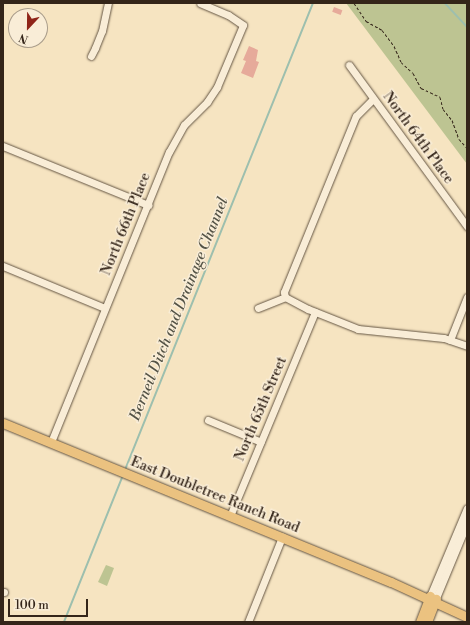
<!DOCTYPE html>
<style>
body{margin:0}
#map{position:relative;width:470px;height:625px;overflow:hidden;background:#f6e4c1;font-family:"Libre Bodoni",serif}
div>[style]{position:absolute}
.green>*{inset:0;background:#bdc492}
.stream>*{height:1.5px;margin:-0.75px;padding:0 0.75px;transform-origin:0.75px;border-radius:0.75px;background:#9dbfae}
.building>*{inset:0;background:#e6aa9a;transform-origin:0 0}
.path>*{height:1px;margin-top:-0.5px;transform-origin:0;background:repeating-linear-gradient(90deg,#342519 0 3px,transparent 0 5px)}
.roads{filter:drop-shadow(0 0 1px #645543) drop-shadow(0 0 1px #645543)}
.minor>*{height:7px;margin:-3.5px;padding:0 3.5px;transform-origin:3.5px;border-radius:3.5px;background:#f9edd7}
.major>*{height:9px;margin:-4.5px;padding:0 4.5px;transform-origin:4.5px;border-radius:4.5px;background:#ebc280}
span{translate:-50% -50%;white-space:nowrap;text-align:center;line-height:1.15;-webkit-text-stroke:3px #f9edd7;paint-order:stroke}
.street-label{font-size:14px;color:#342519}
.water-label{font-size:15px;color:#545346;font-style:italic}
.frame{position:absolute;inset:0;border:4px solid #342519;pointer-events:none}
.north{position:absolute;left:8px;top:8px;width:40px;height:40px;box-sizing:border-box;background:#f9edd7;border:1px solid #aa9d8b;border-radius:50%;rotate:202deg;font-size:11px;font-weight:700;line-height:16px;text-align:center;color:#342519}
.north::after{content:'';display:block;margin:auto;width:14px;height:18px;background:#8f2418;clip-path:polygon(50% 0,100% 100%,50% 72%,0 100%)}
.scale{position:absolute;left:8px;top:599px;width:80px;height:18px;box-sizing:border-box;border:2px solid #342519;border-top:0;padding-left:5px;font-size:12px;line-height:14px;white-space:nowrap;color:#342519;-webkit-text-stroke:3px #f9edd7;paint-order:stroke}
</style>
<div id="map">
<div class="green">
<div style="clip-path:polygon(346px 3px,467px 3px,467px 164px)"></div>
<div style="clip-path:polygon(106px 565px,114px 568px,107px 586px,98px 582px)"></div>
</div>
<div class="stream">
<div style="left:445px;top:3px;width:33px;rotate:47deg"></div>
<div style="left:125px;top:470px;width:503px;rotate:-68.07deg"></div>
<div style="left:64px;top:622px;width:158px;rotate:-68.1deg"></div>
</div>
<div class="building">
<div style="left:334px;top:7px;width:9px;height:5px;rotate:21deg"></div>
<div style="clip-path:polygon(249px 46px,258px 50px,256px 61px,259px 62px,253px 78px,241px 73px,246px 61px,243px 60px)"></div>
</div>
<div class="path">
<div style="left:354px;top:3px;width:22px;rotate:56deg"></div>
<div style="left:366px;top:21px;width:18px;rotate:29deg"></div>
<div style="left:382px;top:30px;width:20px;rotate:53deg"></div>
<div style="left:394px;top:46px;width:17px;rotate:66deg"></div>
<div style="left:401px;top:62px;width:16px;rotate:43deg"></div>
<div style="left:413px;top:73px;width:17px;rotate:62deg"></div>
<div style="left:421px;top:88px;width:21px;rotate:25deg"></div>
<div style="left:440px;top:97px;width:12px;rotate:76deg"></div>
<div style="left:443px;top:109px;width:14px;rotate:51deg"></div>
<div style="left:452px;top:120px;width:20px;rotate:70deg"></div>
<div style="left:459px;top:139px;width:12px;rotate:48deg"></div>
</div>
<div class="roads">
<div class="minor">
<div style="left:91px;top:56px;width:9px;rotate:-63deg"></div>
<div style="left:95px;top:48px;width:18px;rotate:-68deg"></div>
<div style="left:102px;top:31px;width:29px;rotate:-78deg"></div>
<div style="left:349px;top:65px;width:200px;rotate:53.8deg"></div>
<div style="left:3px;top:146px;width:157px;rotate:22.1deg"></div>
<div style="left:3px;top:266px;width:110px;rotate:22.4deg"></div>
<div style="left:285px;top:297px;width:5px;rotate:-101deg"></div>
<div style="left:284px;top:292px;width:190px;rotate:-67.8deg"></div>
<div style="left:356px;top:116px;width:24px;rotate:-45deg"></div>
<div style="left:285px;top:297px;width:26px;rotate:28deg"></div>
<div style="left:308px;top:309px;width:54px;rotate:21.8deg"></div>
<div style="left:358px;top:329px;width:86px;rotate:6deg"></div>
<div style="left:444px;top:338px;width:24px;rotate:19deg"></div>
<div style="left:258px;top:308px;width:29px;rotate:-22deg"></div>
<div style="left:450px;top:340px;width:46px;rotate:-68.4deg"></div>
<div style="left:208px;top:420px;width:57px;rotate:22.5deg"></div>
<div style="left:51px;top:442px;width:313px;rotate:-67.9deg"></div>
<div style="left:169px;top:152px;width:31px;rotate:-61deg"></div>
<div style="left:184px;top:125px;width:33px;rotate:-45deg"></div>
<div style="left:207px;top:102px;width:18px;rotate:-56deg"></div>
<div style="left:217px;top:87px;width:67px;rotate:-67.2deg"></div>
<div style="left:243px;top:25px;width:18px;rotate:-146deg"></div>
<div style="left:228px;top:15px;width:30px;rotate:-157deg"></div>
<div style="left:230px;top:516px;width:221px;rotate:-67.4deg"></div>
<div style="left:3px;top:592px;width:1px"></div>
<div style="left:430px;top:596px;width:95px;rotate:-67.2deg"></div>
<div style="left:436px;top:598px;width:81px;rotate:-67.5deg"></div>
<div style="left:248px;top:622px;width:92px;rotate:-68.2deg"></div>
</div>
<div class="major">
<div style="left:3px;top:423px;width:419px;rotate:22.3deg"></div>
<div style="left:391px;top:582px;width:84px;rotate:24.7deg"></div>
<div style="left:420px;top:622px;width:28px;rotate:-69deg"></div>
<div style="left:427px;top:622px;width:25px;rotate:-69deg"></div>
</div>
</div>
<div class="street-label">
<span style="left:418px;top:138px;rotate:54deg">North 64th Place</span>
<span style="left:126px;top:224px;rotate:-68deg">North 66th Place</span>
<span style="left:261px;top:409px;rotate:-67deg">North 65th Street</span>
<span style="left:215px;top:495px;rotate:22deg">East Doubletree Ranch Road</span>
</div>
<div class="water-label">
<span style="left:179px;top:309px;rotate:-68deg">Berneil Ditch and Drainage Channel</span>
</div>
<div class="frame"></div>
<div class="north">N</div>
<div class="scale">100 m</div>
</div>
